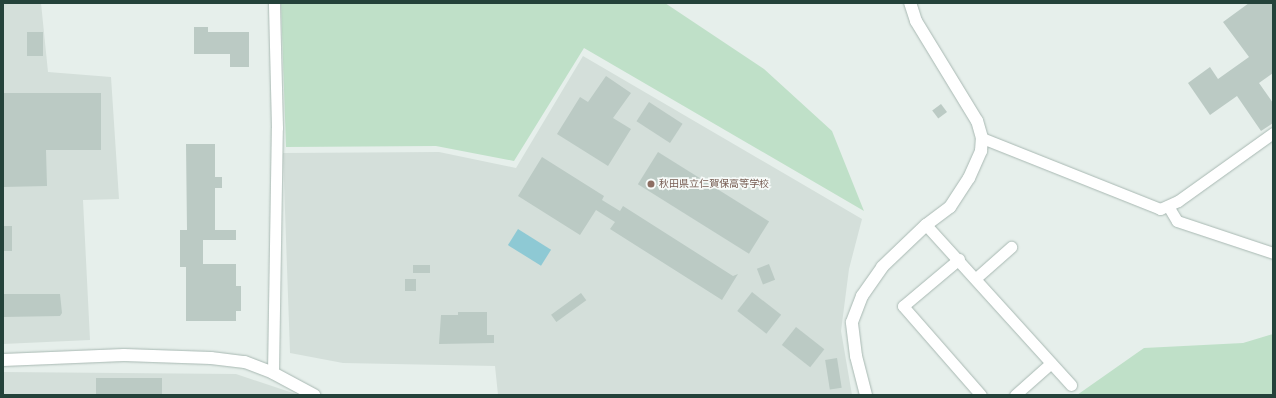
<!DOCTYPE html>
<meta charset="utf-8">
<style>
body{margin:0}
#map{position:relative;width:1276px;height:398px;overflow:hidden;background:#e6efeb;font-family:Mulish,"Noto Sans JP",sans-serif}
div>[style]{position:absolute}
.built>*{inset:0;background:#d4dfda}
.green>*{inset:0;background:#bfe0c8}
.water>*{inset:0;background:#8ec9d4;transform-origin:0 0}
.building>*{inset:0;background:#bbcac4;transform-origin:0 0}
.roads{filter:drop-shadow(0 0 1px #a8b8b2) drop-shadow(0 0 1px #a8b8b2)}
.street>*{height:11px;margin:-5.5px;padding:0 5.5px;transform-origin:5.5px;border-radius:5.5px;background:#fff}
.secondary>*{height:12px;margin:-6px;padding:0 6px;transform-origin:6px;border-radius:6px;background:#fff}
.dots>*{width:11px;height:11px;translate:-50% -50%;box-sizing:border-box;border:2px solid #f7fbf9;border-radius:50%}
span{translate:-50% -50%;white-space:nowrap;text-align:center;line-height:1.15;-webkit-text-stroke:3.5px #f7fbf9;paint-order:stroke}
.education-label{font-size:10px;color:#785e54}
.left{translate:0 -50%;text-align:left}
.frame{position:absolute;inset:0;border:4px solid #24423a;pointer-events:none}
</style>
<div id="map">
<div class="built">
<div style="clip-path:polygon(3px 3px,41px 3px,48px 72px,111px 77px,119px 199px,83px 200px,90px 340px,3px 344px)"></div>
<div style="clip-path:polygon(583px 56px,862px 219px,849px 269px,841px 331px,852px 395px,498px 395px,495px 366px,343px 363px,290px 353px,283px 153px,439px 152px,516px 168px)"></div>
<div style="clip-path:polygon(3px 372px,236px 374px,299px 395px,3px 395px)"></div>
</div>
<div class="green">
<div style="clip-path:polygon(281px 3px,665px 3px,764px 69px,832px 131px,864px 211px,584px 48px,514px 161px,436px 146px,286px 147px)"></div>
<div style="clip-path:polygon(1273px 334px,1273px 395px,1077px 395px,1144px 348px,1243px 343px)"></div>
</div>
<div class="water">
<div style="left:518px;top:229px;width:39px;height:19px;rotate:32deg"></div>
</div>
<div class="building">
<div style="clip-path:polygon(1249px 3px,1273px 3px,1273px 73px,1259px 83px,1273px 103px,1273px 123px,1261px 131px,1237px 96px,1210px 115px,1188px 83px,1210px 67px,1218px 79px,1249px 57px,1223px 22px)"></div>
<div style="clip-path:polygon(194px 27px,208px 27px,208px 32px,249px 32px,249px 67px,230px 67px,230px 54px,194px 54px)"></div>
<div style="left:27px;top:32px;width:16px;height:24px"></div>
<div style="clip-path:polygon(606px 76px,631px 93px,613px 118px,631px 129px,608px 166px,557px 134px,580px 97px,588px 102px)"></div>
<div style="clip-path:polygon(3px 93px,101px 93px,101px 150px,46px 150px,47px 186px,3px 187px)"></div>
<div style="left:649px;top:102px;width:40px;height:23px;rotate:33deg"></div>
<div style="left:941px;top:104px;width:10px;height:11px;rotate:53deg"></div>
<div style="clip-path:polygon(186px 144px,215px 144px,215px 177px,222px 177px,222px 188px,215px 188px,215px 230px,236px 230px,236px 240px,203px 240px,203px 264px,236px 264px,236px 286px,241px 286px,241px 311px,236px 311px,236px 321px,186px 321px,186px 267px,180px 267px,180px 230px,187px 230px)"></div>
<div style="left:658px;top:152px;width:131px;height:38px;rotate:32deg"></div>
<div style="clip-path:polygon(542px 157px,604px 196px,602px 200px,620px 211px,623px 206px,733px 276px,738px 274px,722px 300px,610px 229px,615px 222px,596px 210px,580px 235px,518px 196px)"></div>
<div style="left:3px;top:226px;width:9px;height:25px"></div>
<div style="left:769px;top:264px;width:17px;height:13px;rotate:69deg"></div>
<div style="left:413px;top:265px;width:17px;height:8px"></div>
<div style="left:405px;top:279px;width:11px;height:12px"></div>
<div style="left:752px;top:292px;width:37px;height:24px;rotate:38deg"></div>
<div style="left:581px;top:293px;width:9px;height:37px;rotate:54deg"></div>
<div style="clip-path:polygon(3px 294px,60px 294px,62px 313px,60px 316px,3px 317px)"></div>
<div style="clip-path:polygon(458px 312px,487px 312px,487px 335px,494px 335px,494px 343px,439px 344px,441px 315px,458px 315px)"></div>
<div style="left:796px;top:327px;width:36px;height:23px;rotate:38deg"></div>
<div style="left:837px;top:358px;width:30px;height:12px;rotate:81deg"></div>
<div style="left:96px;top:378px;width:66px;height:17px"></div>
</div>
<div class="roads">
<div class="street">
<div style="left:982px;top:138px;width:192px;rotate:21.7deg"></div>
<div style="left:1160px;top:209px;width:20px;rotate:-24deg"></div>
<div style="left:1178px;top:201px;width:117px;rotate:-35.6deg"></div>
<div style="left:1168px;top:206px;width:17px;rotate:59deg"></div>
<div style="left:1177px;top:221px;width:101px;rotate:18.4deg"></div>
<div style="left:926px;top:225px;width:216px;rotate:47.8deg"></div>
<div style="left:959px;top:259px;width:73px;rotate:140deg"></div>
<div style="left:903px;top:306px;width:118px;rotate:48.8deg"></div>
<div style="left:976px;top:278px;width:47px;rotate:-41.5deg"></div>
<div style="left:273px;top:373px;width:245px;rotate:-89.1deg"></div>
<div style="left:277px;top:128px;width:125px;rotate:-91.4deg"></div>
<div style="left:1015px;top:395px;width:48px;rotate:-41.6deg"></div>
</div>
<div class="secondary">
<div style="left:3px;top:360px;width:121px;rotate:-2.4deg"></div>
<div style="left:124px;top:355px;width:87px;rotate:2deg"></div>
<div style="left:211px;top:358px;width:34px;rotate:7deg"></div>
<div style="left:245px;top:362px;width:30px;rotate:21deg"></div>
<div style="left:273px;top:373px;width:47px;rotate:28.2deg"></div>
<div style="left:866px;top:395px;width:40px;rotate:-104.4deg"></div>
<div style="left:856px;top:356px;width:34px;rotate:-97deg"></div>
<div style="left:852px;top:322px;width:28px;rotate:-69deg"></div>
<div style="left:862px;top:296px;width:35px;rotate:-55deg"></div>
<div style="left:882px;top:267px;width:61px;rotate:-43.7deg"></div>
<div style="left:926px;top:225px;width:30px;rotate:-37deg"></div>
<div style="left:950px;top:207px;width:35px;rotate:-57deg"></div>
<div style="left:969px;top:178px;width:30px;rotate:-66deg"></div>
<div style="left:981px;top:151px;width:13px;rotate:-86deg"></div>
<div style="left:982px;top:138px;width:18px;rotate:-106deg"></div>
<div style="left:977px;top:121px;width:117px;rotate:-121.4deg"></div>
<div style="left:916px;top:21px;width:19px;rotate:-108deg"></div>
</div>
</div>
<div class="dots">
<div style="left:651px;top:184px;background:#8d6e63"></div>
</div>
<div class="education-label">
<span class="left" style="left:659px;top:184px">秋田県立仁賀保高等学校</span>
</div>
<div class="frame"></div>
</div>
